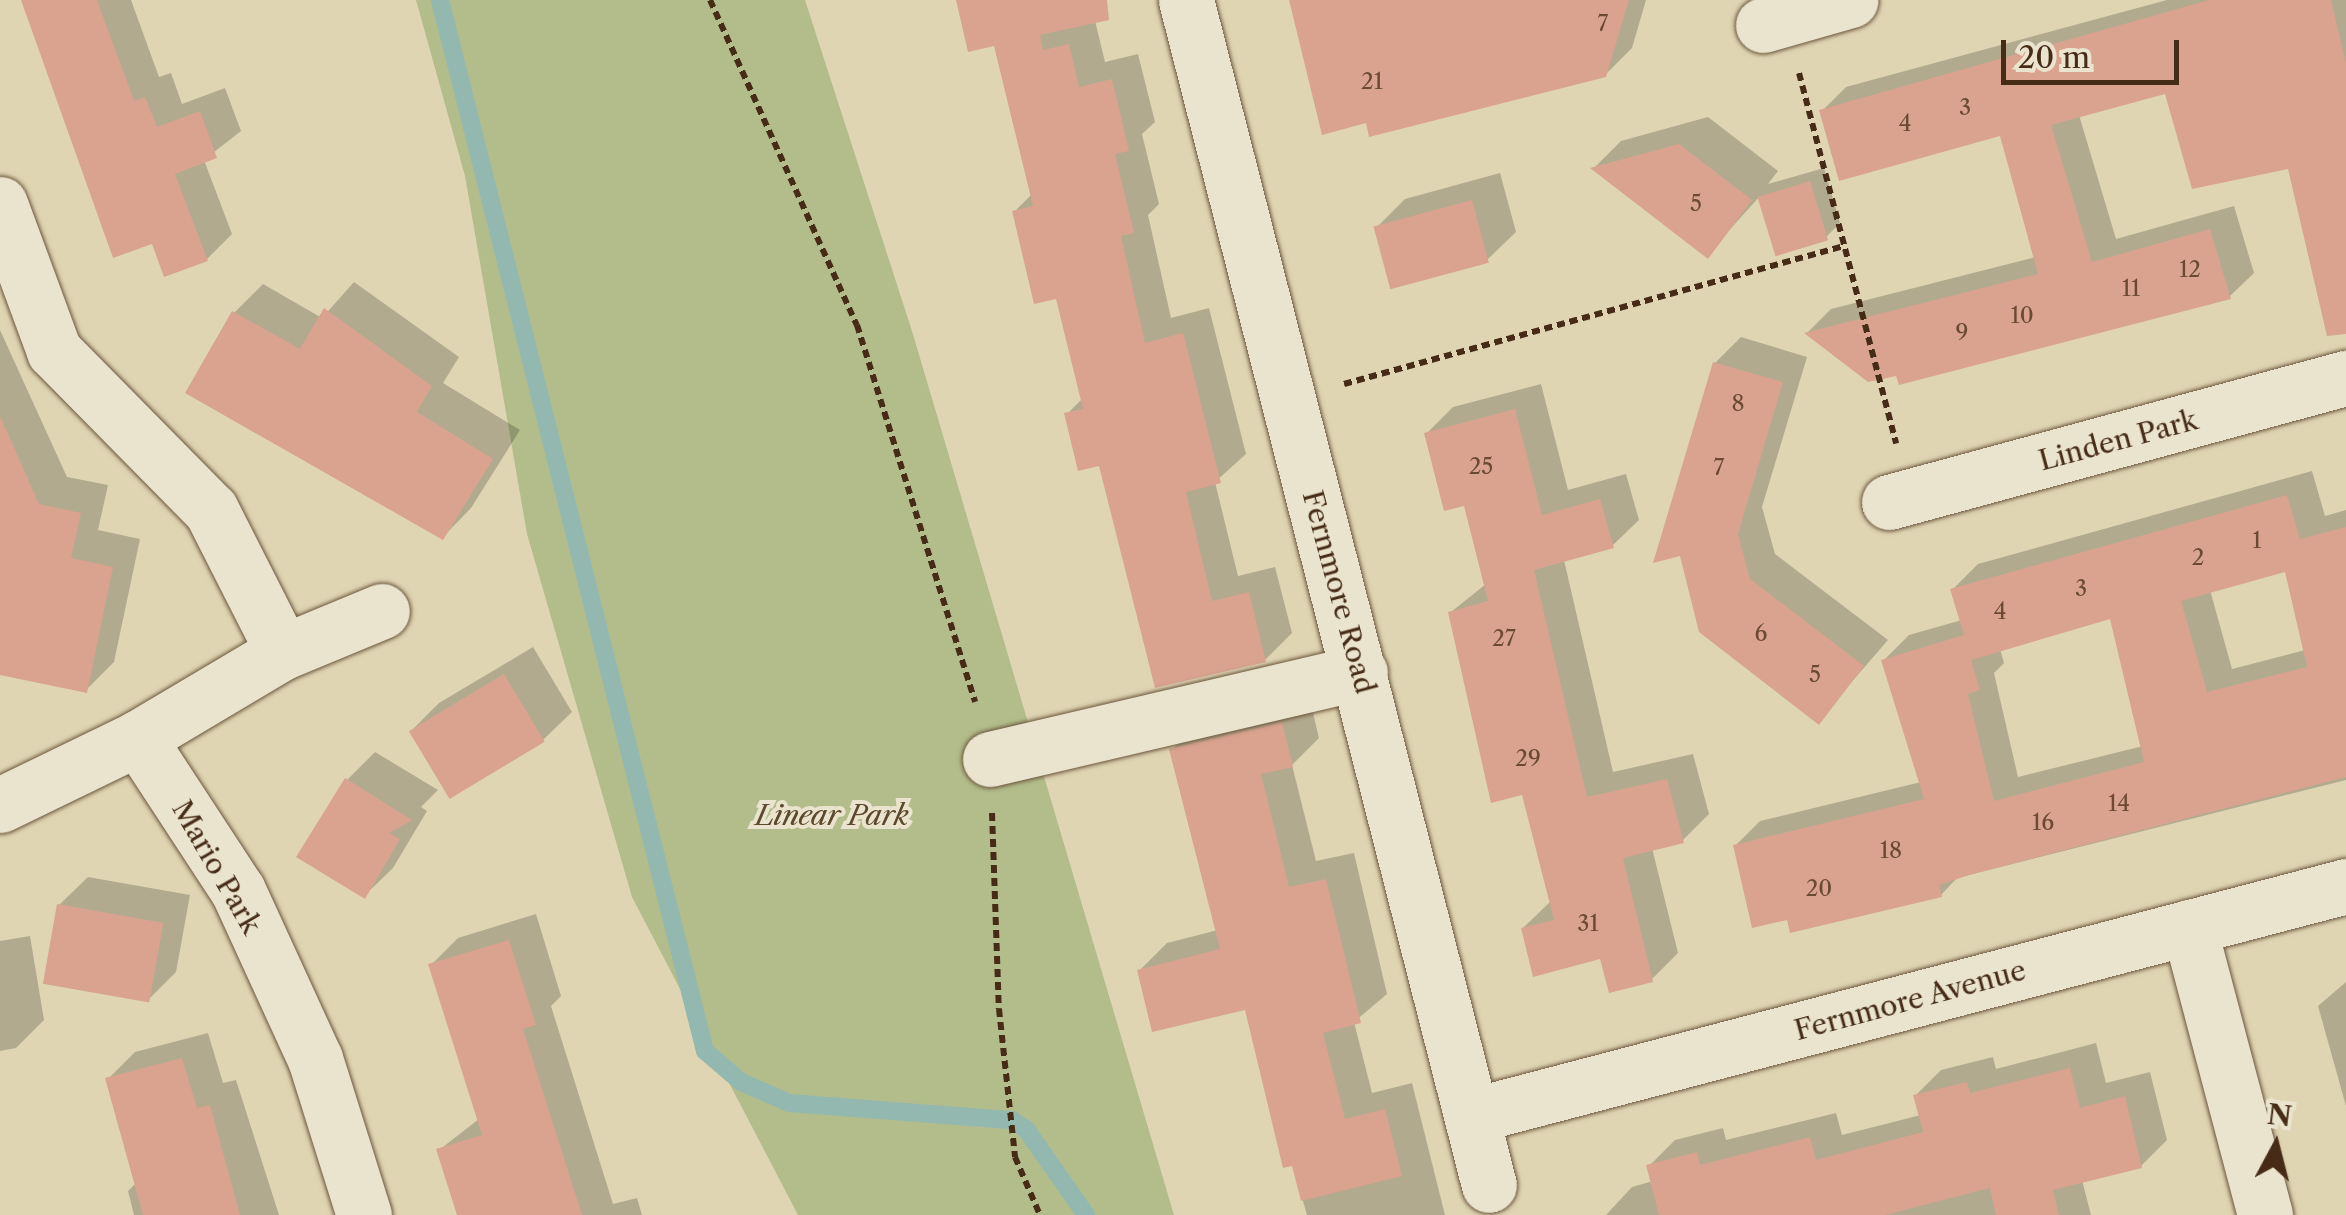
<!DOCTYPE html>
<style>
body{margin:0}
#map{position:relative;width:2346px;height:1215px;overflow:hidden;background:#dfd5b3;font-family:"Libre Caslon Text",serif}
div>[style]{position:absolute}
.green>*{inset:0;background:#b3bd8b}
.shadow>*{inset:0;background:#0003}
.stream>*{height:18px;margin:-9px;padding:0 9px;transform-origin:9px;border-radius:9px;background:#93b8af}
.building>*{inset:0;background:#d9a390;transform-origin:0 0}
.path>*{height:6px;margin-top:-3px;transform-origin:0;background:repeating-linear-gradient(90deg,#462c16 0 8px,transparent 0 13px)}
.roads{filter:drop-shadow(0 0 2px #6c563d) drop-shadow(0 0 2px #6c563d)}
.minor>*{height:55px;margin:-27.5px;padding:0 27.5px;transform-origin:27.5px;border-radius:27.5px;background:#eae4ce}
span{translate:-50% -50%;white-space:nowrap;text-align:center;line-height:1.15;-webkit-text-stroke:8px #eae4ce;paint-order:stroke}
.number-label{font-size:22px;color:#6b4a34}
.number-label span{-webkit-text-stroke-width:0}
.street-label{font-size:28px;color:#462c16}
.park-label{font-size:28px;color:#5c492d;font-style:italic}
.north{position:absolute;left:2226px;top:1095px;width:100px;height:100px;-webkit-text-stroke:8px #eae4ce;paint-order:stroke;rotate:7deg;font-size:28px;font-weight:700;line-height:40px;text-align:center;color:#462c16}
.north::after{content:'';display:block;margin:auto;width:35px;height:45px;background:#462c16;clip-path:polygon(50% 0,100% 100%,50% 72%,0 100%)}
.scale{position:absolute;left:2001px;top:40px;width:178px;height:45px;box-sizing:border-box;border:5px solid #462c16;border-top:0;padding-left:12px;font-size:30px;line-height:35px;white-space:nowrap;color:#462c16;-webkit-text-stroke:8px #eae4ce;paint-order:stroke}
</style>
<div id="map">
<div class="green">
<div style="clip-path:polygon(416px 0,805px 0,912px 331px,1174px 1215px,798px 1215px,632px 897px,527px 534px,465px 176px)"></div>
</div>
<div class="shadow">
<div style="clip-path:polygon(24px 0,131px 0,159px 77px,171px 73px,182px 104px,225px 88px,241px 131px,204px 160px,232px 234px,207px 259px,153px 240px)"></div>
<div style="clip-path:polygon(959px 0,1090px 0,1105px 62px,1138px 54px,1155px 122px,1142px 134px,1159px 204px,1148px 215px,1171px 318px,1209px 308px,1246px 454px,1215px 482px,1238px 576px,1275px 567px,1292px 633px,1265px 660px,1156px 685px,1101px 463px,1067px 414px,1083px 398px,1057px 296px,1014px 212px,1033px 193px,996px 43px)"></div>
<div style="clip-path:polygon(1291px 0,1646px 0,1632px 48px,1605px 75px,1368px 120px)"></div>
<div style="clip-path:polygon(2167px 0,2346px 0,2346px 276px,2290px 166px,2167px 90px,2079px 115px,2116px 239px,2234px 206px,2254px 273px,2229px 297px,1898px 373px,1808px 332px,1831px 309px,2036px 257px,2001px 133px,1822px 111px,1846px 87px)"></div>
<div style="clip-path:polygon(1708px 117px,1778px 171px,1768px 184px,1824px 168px,1840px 223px,1826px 237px,1760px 196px,1707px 255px,1594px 168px,1621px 141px)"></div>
<div style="clip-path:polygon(1500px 173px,1516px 232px,1487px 260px,1377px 227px,1405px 199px)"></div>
<div style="clip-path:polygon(354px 282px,459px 357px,443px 383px,520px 430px,471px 508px,443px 537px,234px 313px,263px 284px,322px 318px)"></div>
<div style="clip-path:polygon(0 330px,67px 477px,108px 485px,98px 530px,140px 539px,114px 662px,86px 690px,0 673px)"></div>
<div style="clip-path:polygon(1741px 337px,1807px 357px,1762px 507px,1775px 554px,1888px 640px,1818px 721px,1681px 553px,1715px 363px)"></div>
<div style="clip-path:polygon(1541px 384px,1568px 490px,1626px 474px,1639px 520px,1612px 546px,1564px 560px,1613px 772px,1693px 754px,1709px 814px,1683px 840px,1652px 848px,1678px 953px,1652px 979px,1523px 928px,1550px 902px,1524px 792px,1451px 612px,1486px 584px,1466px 503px,1427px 433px,1453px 407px)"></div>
<div style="clip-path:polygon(evenodd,2312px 471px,2325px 516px,2346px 510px,2346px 780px,1957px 878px,1941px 895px,1788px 918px,1735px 846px,1760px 821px,1921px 782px,1884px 660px,1909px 635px,1962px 620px,1953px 589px,1978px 564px,2312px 471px,2286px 569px,2305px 650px,2232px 669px,2210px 590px,2286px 569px,2312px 471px,2112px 616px,2143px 746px,2018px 777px,1994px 673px,2004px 663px,2000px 649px,2112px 616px)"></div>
<div style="clip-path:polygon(533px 647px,572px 712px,543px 740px,411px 731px,439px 703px)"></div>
<div style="clip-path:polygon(1309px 696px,1319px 738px,1292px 765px,1316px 861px,1354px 853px,1387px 994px,1354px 1022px,1372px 1093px,1412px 1083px,1445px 1215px,1307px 1215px,1247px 1007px,1139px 971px,1167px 943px,1218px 930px,1172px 750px,1200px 722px)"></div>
<div style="clip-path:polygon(375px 752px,438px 790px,421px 807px,427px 811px,393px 868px,364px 896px,347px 780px)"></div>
<div style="clip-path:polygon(88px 877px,190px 895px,176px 972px,148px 1000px,59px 905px)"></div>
<div style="clip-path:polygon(536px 914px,561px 996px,551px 1006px,613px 1204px,637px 1198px,642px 1215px,505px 1215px,439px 1150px,479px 1119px,431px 965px,458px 938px)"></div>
<div style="clip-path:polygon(30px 936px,44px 1020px,16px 1048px,0 1051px,0 941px)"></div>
<div style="clip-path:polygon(2346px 982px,2346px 1106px,2318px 1006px)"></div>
<div style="clip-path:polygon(208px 1033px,223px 1083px,236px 1080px,279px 1215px,134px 1215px,128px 1191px,137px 1182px,108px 1079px,135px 1052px)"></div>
<div style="clip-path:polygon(2096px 1043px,2106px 1083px,2150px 1072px,2167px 1140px,2141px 1166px,2082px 1180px,2091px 1215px,1606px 1215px,1632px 1187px,1653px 1181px,1649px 1166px,1675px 1140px,1723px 1128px,1726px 1140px,1836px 1113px,1842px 1135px,1921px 1115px,1915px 1096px,1941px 1070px,1993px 1057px,1996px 1069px)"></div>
</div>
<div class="stream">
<div style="left:440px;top:0;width:1084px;rotate:75.85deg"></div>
<div style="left:705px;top:1051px;width:48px;rotate:40.7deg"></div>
<div style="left:741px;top:1082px;width:52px;rotate:23.6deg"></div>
<div style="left:789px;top:1103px;width:224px;rotate:4.4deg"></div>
<div style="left:1012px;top:1120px;width:17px;rotate:33deg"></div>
<div style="left:1026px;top:1129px;width:105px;rotate:55.1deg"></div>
</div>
<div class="building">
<div style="clip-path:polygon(21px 0,97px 0,134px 101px,145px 97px,157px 127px,200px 111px,217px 158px,175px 174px,208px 261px,164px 277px,152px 244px,113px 258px)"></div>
<div style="clip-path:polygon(956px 0,1107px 0,1109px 20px,1040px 35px,1043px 50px,1069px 44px,1079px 87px,1112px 79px,1129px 151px,1115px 154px,1134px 233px,1121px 236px,1145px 343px,1183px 333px,1221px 483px,1186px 492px,1212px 601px,1249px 592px,1266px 662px,1155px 688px,1099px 466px,1078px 471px,1064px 413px,1083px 409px,1056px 299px,1034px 304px,1012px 211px,1033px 206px,994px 46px,968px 52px)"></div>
<div style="clip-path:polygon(1289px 0,1629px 0,1606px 77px,1369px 137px,1366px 123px,1322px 135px)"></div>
<div style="clip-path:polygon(2209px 0,2331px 0,2346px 63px,2346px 334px,2327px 336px,2288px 169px,2192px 189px,2165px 94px,2051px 125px,2092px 262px,2210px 229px,2231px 299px,1899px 385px,1896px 376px,1868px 382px,1804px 333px,2038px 274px,2000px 136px,1839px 181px,1819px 110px)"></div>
<div style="clip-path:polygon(1679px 144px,1752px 200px,1708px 259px,1590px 168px)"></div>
<div style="left:1810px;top:181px;width:62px;height:55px;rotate:73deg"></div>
<div style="left:1472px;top:200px;width:65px;height:102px;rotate:75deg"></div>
<div style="clip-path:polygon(324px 308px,432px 386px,417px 412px,493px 459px,443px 540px,185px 393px,232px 311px,300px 349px)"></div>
<div style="clip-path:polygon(1713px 362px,1783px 382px,1738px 534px,1750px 579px,1864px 666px,1819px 725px,1699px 632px,1680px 556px,1653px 563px)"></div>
<div style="clip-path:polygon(1515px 409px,1542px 515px,1600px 499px,1614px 548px,1534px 570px,1587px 797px,1667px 779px,1684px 843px,1623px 858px,1653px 982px,1609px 993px,1600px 959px,1533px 977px,1521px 928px,1554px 920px,1522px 795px,1491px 803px,1448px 612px,1488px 601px,1464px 506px,1444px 511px,1424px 433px)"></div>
<div style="clip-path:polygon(0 416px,39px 504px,81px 513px,71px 558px,113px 567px,87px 693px,0 675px)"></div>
<div style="clip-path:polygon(evenodd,2287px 495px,2300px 539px,2346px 527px,2346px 777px,1969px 875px,1939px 885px,1942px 897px,1790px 933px,1787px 920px,1752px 928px,1733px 845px,1924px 799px,1881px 660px,1964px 635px,1950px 589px,2287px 495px,2285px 572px,2307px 667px,2207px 692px,2181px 601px,2285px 572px,2287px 495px,2110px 619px,2144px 762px,1994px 801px,1968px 694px,1980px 690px,1971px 660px,2110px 619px)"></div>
<div style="left:504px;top:674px;width:79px;height:111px;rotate:59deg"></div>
<div style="clip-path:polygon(1282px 722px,1293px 767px,1261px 774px,1289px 887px,1326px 879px,1361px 1023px,1323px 1033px,1345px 1119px,1385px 1109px,1402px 1176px,1301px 1201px,1292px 1166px,1283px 1168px,1245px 1010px,1152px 1032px,1137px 970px,1220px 949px,1169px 749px)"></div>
<div style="clip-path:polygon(345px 778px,412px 820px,389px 833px,400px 839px,365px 899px,296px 857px)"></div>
<div style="left:57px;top:904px;width:108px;height:81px;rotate:10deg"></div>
<div style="clip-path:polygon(509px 940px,536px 1025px,523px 1029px,582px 1215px,457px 1215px,436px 1149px,482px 1135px,428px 964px)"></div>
<div style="clip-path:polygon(182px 1058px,197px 1108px,210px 1105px,240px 1215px,143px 1215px,105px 1078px)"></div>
<div style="clip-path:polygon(2070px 1068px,2080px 1108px,2125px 1096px,2142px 1168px,2053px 1190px,2059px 1215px,1996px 1215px,1990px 1188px,1885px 1215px,1659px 1215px,1646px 1165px,1697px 1152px,1700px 1165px,1810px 1137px,1816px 1160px,1923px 1132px,1913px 1095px,1967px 1082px,1970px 1093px)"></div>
</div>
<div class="path">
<div style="left:710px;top:0;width:357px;rotate:65.7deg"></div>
<div style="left:857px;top:325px;width:395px;rotate:72.6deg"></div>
<div style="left:1799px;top:73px;width:383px;rotate:75.3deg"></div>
<div style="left:1344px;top:384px;width:519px;rotate:-15.43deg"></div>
<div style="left:992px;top:813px;width:196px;rotate:88deg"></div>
<div style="left:999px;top:1009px;width:149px;rotate:83.8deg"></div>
<div style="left:1015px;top:1157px;width:63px;rotate:66.7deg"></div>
</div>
<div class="roads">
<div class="minor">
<div style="left:1186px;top:0;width:1223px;rotate:75.66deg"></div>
<div style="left:1763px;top:25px;width:91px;rotate:-15.9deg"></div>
<div style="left:0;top:204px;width:157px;rotate:69.8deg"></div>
<div style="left:54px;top:351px;width:223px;rotate:45.4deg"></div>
<div style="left:211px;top:510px;width:159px;rotate:63.1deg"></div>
<div style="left:1889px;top:502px;width:474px;rotate:-15.2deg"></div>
<div style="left:990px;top:759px;width:380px;rotate:-13.2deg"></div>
<div style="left:0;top:805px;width:153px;rotate:-25.9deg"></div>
<div style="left:2189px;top:927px;width:298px;rotate:75.2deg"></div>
<div style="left:1474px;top:1115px;width:902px;rotate:-14.71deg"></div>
<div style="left:364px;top:1215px;width:164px;rotate:-107.4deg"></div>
<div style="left:315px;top:1059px;width:185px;rotate:-114.6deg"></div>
<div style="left:238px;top:891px;width:183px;rotate:-123.2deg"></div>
<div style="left:138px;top:738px;width:169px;rotate:-30.7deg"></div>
<div style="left:283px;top:652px;width:107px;rotate:-22.5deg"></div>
</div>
</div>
<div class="number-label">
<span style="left:1603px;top:24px">7</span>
<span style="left:1372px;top:82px">21</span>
<span style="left:1965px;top:108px">3</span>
<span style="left:1905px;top:124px">4</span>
<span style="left:1696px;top:204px">5</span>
<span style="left:2190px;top:270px">12</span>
<span style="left:2131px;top:289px">11</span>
<span style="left:2022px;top:316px">10</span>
<span style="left:1962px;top:333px">9</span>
<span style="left:1738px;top:404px">8</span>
<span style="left:1481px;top:467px">25</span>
<span style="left:1719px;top:468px">7</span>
<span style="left:2257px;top:541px">1</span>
<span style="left:2198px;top:558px">2</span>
<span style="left:2081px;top:589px">3</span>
<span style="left:2000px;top:612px">4</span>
<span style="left:1761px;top:634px">6</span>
<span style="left:1504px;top:639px">27</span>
<span style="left:1815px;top:675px">5</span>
<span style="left:1528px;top:759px">29</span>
<span style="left:2119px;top:804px">14</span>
<span style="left:2043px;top:823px">16</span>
<span style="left:1891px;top:851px">18</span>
<span style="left:1819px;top:889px">20</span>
<span style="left:1588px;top:924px">31</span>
</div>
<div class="street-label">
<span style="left:2118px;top:440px;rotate:-15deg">Linden Park</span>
<span style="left:1339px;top:592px;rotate:75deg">Fernmore Road</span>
<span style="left:217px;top:867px;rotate:60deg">Mario Park</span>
<span style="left:1910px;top:1000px;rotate:-15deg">Fernmore Avenue</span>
</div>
<div class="park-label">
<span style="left:832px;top:815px">Linear Park</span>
</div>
<div class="north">N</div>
<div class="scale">20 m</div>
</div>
